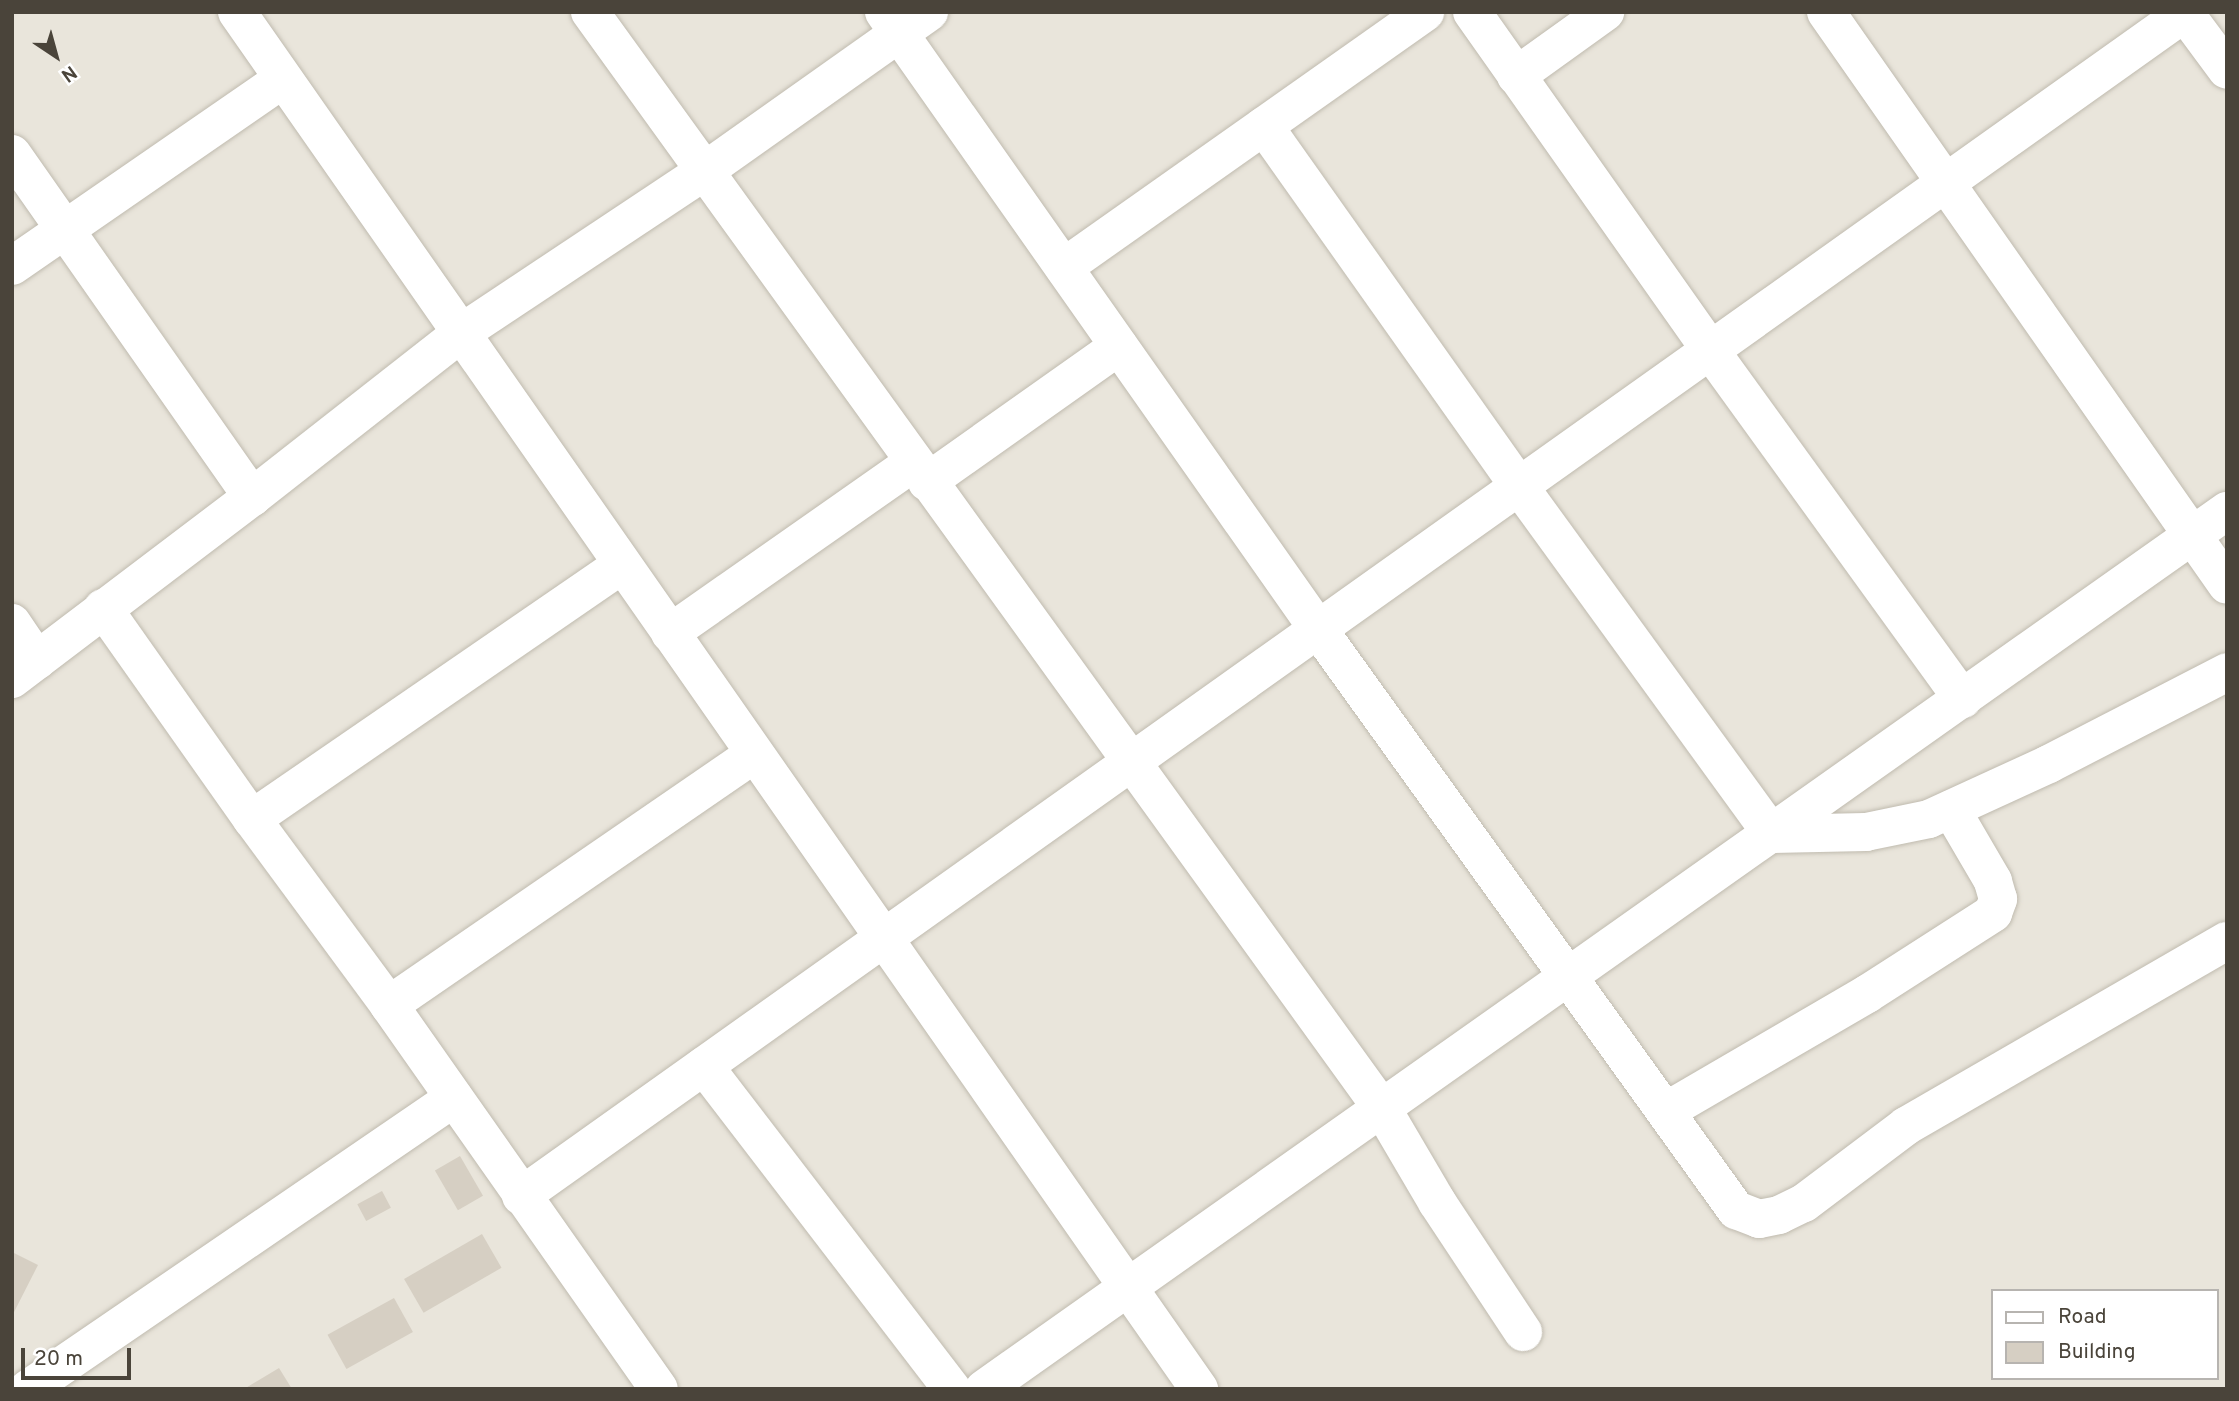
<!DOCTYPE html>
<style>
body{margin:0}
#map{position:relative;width:2239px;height:1401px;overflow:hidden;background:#f5f3ed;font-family:Overpass,sans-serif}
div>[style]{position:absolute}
.residential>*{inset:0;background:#e9e5db}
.building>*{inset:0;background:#d6cfc3;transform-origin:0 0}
.roads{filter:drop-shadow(0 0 2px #c0bbaf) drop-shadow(0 0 2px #c0bbaf)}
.minor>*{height:38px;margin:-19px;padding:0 19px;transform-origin:19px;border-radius:19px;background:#fff}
span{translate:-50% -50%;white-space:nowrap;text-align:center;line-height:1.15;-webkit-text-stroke:7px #fff;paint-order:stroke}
.frame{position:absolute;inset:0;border:14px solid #4a443a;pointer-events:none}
.legend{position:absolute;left:1991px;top:1289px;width:228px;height:91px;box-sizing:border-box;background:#fff;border:2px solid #b7b4b0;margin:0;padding:9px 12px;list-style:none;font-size:21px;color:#4a443a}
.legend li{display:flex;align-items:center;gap:14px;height:35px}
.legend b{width:35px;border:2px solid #b7b4b0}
.north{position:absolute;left:21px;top:21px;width:70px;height:70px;-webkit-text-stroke:5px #fff;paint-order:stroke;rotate:144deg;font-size:19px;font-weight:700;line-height:28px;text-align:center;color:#4a443a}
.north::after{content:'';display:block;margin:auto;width:24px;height:32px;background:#4a443a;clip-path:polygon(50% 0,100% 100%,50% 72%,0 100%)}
.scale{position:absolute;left:21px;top:1348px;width:110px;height:32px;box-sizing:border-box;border:4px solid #4a443a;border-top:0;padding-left:9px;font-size:21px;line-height:24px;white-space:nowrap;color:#4a443a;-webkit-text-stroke:5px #fff;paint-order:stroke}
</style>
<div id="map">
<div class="residential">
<div style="clip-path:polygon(evenodd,12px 12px,2227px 12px,2227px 1389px,12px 1389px,12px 12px,1992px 1291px,2216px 1291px,2216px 1378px,1992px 1378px,1992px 1291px)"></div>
</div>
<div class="building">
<div style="left:460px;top:1156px;width:46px;height:29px;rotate:60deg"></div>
<div style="left:382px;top:1191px;width:19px;height:28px;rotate:62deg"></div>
<div style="left:482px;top:1234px;width:39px;height:90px;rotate:60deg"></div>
<div style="clip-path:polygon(12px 1252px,38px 1265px,12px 1316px)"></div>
<div style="left:394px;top:1298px;width:39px;height:76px;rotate:61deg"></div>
<div style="clip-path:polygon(279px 1368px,292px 1389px,244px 1389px)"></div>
</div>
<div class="roads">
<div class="minor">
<div style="left:237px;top:12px;width:1680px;rotate:55.06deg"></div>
<div style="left:590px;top:12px;width:1354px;rotate:54.16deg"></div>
<div style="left:1383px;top:1110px;width:107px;rotate:59.6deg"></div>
<div style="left:1437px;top:1202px;width:156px;rotate:56.5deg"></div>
<div style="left:884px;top:12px;width:754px;rotate:54.88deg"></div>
<div style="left:1318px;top:629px;width:716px;rotate:54.27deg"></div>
<div style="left:1736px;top:1210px;width:25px;rotate:21deg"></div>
<div style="left:1759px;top:1219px;width:20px;rotate:-11deg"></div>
<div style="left:1779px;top:1215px;width:28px;rotate:-26deg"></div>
<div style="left:1804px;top:1203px;width:128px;rotate:-37deg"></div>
<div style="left:1906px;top:1126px;width:370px;rotate:-30deg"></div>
<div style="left:1472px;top:12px;width:413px;rotate:54.8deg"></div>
<div style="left:1710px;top:350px;width:431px;rotate:54.1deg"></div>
<div style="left:1826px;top:12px;width:699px;rotate:55.01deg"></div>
<div style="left:2184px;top:12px;width:72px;rotate:53.4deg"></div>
<div style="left:1516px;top:76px;width:110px;rotate:-35.7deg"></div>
<div style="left:1264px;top:126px;width:441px;rotate:54.7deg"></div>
<div style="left:1519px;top:486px;width:430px;rotate:54deg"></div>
<div style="left:1772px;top:834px;width:94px;rotate:-1.2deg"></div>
<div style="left:1866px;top:832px;width:64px;rotate:-11.7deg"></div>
<div style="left:1929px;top:819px;width:132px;rotate:-24.6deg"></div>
<div style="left:2049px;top:764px;width:200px;rotate:-27.3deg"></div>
<div style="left:12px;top:154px;width:419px;rotate:55deg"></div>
<div style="left:12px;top:266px;width:329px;rotate:-34.6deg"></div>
<div style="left:1064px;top:267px;width:442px;rotate:-35.2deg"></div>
<div style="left:927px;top:482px;width:235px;rotate:-35.3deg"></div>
<div style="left:103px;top:608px;width:258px;rotate:54.8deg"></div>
<div style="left:252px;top:819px;width:231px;rotate:53.6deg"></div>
<div style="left:389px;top:1005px;width:469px;rotate:54.9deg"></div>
<div style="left:12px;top:623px;width:45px;rotate:56deg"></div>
<div style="left:670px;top:633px;width:297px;rotate:-35deg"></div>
<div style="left:12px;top:679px;width:301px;rotate:-37.2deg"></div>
<div style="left:252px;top:497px;width:266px;rotate:-38.1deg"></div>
<div style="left:461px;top:333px;width:291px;rotate:-33.6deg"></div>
<div style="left:703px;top:172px;width:277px;rotate:-35.3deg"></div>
<div style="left:252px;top:819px;width:449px;rotate:-34.5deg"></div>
<div style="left:389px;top:1005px;width:443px;rotate:-34.5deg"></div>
<div style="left:704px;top:1066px;width:407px;rotate:52.5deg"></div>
<div style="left:1666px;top:1111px;width:233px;rotate:-30.2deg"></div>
<div style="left:1867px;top:994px;width:150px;rotate:-32.7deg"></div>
<div style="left:1993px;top:913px;width:15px;rotate:-70deg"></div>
<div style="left:1998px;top:899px;width:19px;rotate:-106deg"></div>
<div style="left:1993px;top:881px;width:83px;rotate:-120.3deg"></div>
<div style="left:521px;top:1196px;width:2043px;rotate:-35.42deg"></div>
<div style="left:28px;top:1389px;width:516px;rotate:-34.34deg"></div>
<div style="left:984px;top:1389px;width:1522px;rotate:-35.24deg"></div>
</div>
</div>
<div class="frame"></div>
<ul class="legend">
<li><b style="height:9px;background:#fff"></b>Road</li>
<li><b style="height:19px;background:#d6cfc3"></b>Building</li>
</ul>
<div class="north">N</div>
<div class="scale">20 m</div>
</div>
